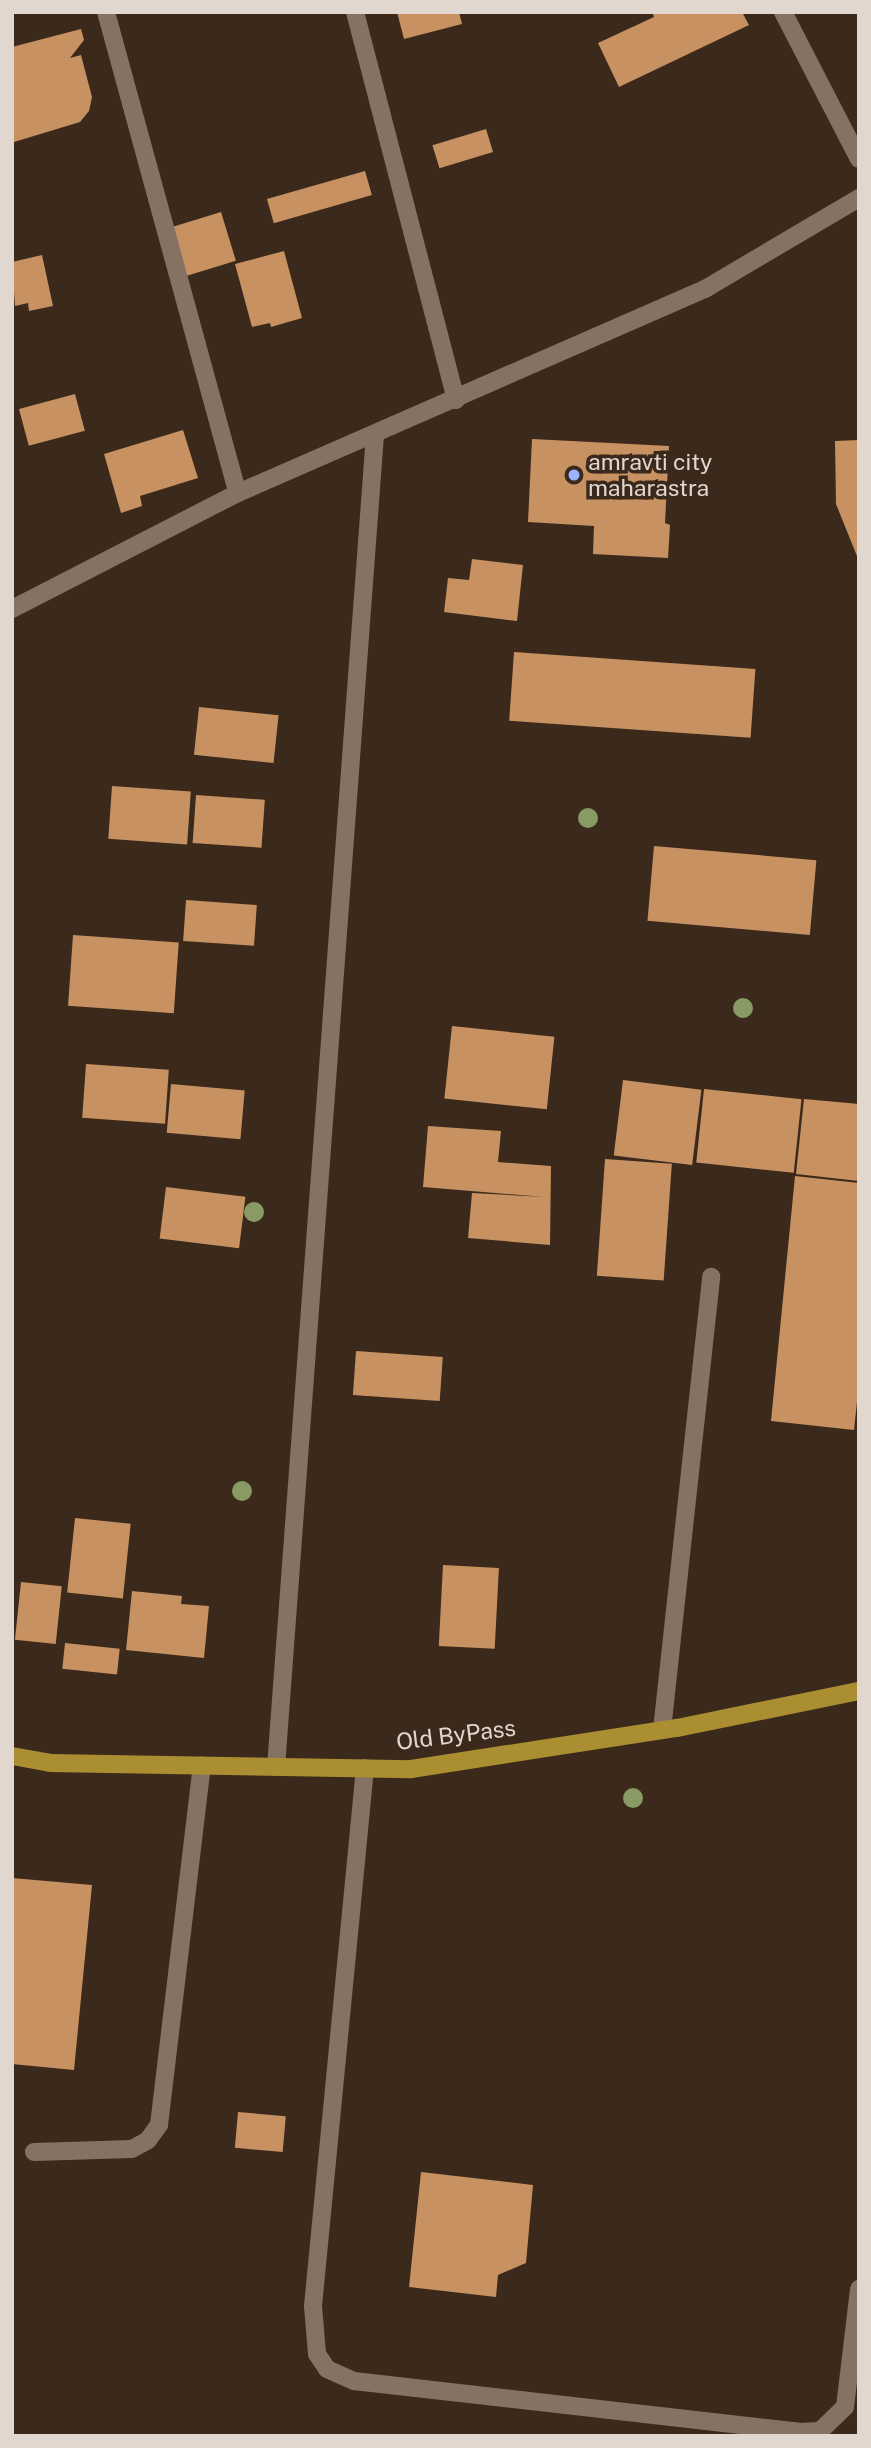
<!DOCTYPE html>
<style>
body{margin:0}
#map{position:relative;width:871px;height:2448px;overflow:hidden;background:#3b2a1b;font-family:"Public Sans",sans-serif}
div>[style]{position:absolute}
.building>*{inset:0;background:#c79162;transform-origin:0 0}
.minor>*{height:18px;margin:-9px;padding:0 9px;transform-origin:9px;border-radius:9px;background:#867262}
.major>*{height:18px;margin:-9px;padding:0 9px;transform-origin:9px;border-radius:9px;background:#aa8e31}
.trees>*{width:20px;height:20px;margin:-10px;border-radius:50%;background:#899a64}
.dots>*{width:19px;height:19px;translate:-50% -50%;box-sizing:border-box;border:4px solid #3b2a1b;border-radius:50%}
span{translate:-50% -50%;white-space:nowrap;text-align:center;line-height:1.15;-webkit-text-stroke:7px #3b2a1b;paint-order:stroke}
.poi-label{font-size:23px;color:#e2d7ce}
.left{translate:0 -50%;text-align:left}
.street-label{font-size:23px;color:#e2d7ce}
.frame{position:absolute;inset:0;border:14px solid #e2d7ce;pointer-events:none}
</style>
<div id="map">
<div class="building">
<div style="clip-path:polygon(397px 12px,459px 12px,462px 24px,404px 39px)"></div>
<div style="clip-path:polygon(652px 12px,742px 12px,749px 25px,619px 87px,598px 43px,654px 17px)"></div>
<div style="clip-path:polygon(81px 29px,84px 40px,70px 58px,81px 55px,92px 97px,89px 111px,80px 122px,14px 142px,12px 47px)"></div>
<div style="left:486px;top:129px;width:24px;height:56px;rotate:73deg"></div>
<div style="left:365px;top:171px;width:25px;height:102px;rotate:74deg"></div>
<div style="left:221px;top:212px;width:51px;height:52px;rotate:73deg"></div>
<div style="clip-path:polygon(284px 251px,302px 318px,271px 327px,270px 323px,252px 327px,235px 264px)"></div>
<div style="clip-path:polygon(42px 255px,53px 306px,29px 311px,28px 303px,15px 306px,12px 262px)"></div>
<div style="left:75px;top:394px;width:38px;height:58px;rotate:75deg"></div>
<div style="clip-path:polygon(183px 430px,198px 478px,140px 496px,142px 506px,121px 513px,104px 454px)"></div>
<div style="clip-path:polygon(532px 439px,669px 446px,665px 523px,670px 525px,668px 558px,593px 554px,594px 526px,528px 522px)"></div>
<div style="clip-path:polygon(859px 440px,859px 561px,836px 504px,835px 441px)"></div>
<div style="clip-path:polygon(472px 559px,523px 565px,517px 621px,444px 612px,448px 578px,469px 580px)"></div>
<div style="left:514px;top:652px;width:242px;height:69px;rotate:4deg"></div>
<div style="left:199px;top:707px;width:80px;height:48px;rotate:6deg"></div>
<div style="left:112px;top:786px;width:79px;height:53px;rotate:4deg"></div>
<div style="left:196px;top:795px;width:69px;height:48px;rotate:4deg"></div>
<div style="left:654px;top:846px;width:163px;height:75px;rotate:5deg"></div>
<div style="left:186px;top:900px;width:71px;height:41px;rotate:4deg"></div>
<div style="left:73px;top:935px;width:106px;height:71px;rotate:4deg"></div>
<div style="left:452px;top:1026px;width:103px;height:73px;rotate:6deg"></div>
<div style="left:86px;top:1064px;width:83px;height:54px;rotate:4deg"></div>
<div style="left:623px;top:1080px;width:79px;height:76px;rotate:7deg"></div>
<div style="left:171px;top:1084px;width:74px;height:49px;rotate:5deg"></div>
<div style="left:704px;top:1089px;width:98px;height:74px;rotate:6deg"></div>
<div style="clip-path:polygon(804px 1099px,859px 1104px,859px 1181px,796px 1174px)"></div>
<div style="clip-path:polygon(428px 1126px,501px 1131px,498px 1162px,551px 1166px,550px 1245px,468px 1238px,472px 1193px,545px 1197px,423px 1187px)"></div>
<div style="left:605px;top:1159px;width:67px;height:117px;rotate:4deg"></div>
<div style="clip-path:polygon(795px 1176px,859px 1183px,859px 1383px,854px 1430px,771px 1421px)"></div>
<div style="left:166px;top:1187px;width:80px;height:52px;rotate:7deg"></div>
<div style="left:356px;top:1351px;width:87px;height:44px;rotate:4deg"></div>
<div style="left:75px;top:1518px;width:56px;height:75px;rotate:6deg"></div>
<div style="left:443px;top:1565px;width:56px;height:81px;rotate:3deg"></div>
<div style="left:21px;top:1582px;width:41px;height:58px;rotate:6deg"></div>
<div style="clip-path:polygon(132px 1591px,182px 1596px,181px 1604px,209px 1606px,204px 1658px,126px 1650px)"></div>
<div style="left:65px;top:1643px;width:55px;height:26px;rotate:6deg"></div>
<div style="clip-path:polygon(12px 1878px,92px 1885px,74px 2070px,12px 2064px)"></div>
<div style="left:238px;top:2112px;width:48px;height:36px;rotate:5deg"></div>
<div style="clip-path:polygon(421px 2172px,533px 2185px,526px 2263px,498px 2275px,496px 2297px,409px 2287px)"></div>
</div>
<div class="minor">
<div style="left:106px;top:12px;width:499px;rotate:74.7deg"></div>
<div style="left:355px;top:12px;width:401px;rotate:75.4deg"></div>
<div style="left:783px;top:12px;width:165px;rotate:62.7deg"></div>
<div style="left:12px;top:609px;width:254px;rotate:-27.2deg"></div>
<div style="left:238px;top:493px;width:510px;rotate:-23.6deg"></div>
<div style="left:705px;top:289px;width:179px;rotate:-30.6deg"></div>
<div style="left:662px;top:1730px;width:456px;rotate:-83.8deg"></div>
<div style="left:276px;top:1767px;width:1336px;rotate:-85.75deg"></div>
<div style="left:365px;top:1768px;width:541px;rotate:95.52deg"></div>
<div style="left:313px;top:2306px;width:48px;rotate:85.2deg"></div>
<div style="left:317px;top:2354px;width:18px;rotate:56deg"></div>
<div style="left:327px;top:2369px;width:30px;rotate:24deg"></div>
<div style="left:354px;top:2381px;width:448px;rotate:6.5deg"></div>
<div style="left:799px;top:2432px;width:21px;rotate:-3deg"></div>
<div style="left:820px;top:2431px;width:35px;rotate:-44deg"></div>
<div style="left:845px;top:2407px;width:119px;rotate:-83.2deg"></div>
<div style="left:34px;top:2152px;width:98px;rotate:-1.8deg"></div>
<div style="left:132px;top:2149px;width:18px;rotate:-29deg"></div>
<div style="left:148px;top:2140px;width:19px;rotate:-54deg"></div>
<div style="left:159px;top:2125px;width:362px;rotate:-83.2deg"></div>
</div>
<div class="major">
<div style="left:12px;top:1756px;width:39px;rotate:10deg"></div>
<div style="left:50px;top:1763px;width:361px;rotate:1deg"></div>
<div style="left:411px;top:1769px;width:269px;rotate:-8.8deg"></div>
<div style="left:677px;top:1728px;width:186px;rotate:-11.5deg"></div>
</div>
<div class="trees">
<div style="left:588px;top:818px"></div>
<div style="left:743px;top:1008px"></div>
<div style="left:254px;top:1212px"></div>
<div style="left:242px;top:1491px"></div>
<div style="left:633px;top:1798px"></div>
</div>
<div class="dots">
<div style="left:574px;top:475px;background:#9ab5fd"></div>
</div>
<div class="poi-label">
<span class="left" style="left:588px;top:475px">amravti city<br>maharastra</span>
</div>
<div class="street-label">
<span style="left:456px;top:1735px;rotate:-7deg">Old ByPass</span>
</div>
<div class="frame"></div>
</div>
